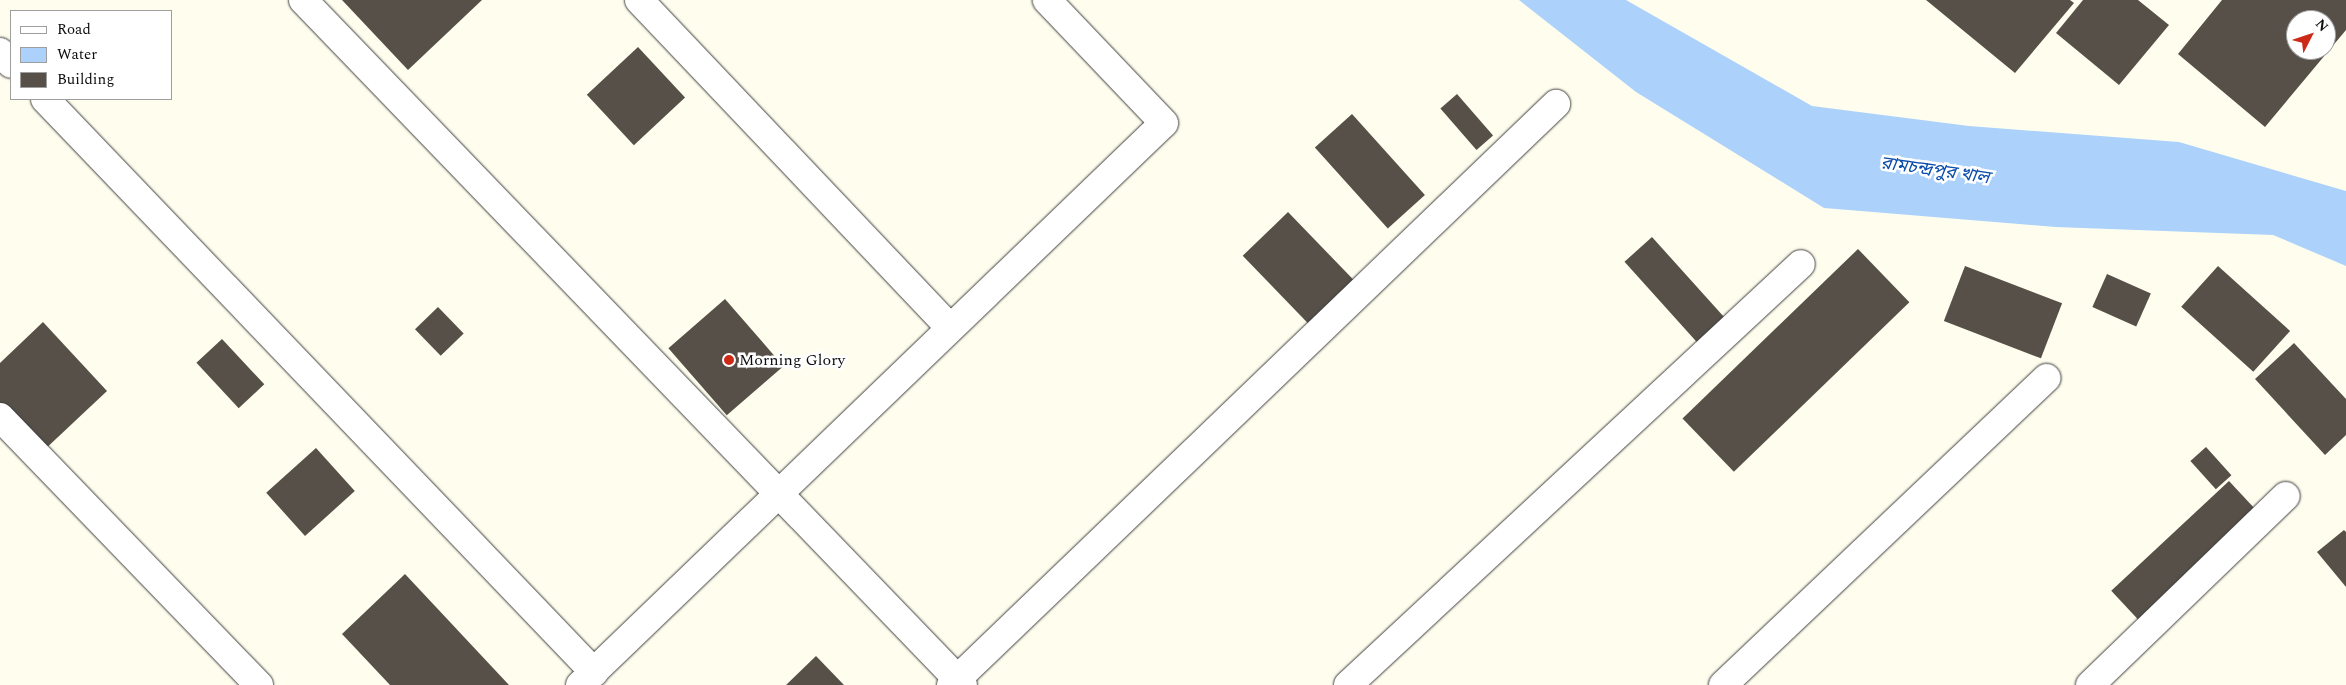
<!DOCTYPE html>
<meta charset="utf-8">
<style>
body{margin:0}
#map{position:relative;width:2346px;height:685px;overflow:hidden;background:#fffeee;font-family:Spectral,"Noto Sans Bengali",serif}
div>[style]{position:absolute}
.water>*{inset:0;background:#acd2fc}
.building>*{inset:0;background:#575049;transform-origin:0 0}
.roads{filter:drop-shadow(0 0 1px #404040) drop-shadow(0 0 1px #404040)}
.minor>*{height:28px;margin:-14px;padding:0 14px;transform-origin:14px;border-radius:14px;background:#fff}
.dots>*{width:14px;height:14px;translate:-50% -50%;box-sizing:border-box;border:2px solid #fff;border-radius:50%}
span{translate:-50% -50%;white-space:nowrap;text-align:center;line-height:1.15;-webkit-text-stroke:5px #fff;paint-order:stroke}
.poi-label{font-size:16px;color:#0d0d0d}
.left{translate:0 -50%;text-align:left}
.water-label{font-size:18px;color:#0a4cac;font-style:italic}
.legend{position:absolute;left:10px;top:10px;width:162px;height:90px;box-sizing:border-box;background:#fff;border:1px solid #9e9e9e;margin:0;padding:6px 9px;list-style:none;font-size:15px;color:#0d0d0d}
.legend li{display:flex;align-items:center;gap:10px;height:25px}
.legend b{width:25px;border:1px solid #9e9e9e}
.north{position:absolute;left:2286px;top:10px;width:50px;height:50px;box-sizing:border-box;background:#fff;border:1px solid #9e9e9e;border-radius:50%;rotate:49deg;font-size:14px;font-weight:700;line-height:20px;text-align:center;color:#0d0d0d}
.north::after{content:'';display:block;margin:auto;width:18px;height:22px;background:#cc2a17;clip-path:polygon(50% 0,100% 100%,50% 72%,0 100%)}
</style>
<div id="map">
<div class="water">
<div style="clip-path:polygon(1519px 0,1626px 0,1812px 106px,1969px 126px,2179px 142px,2346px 191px,2346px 266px,2273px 235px,2055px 227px,1824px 208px,1636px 92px)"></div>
</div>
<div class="building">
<div style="clip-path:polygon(342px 0,482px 0,408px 70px)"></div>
<div style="clip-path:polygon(1926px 0,2070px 0,2074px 3px,2015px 73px)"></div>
<div style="clip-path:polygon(2083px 0,2138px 0,2169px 25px,2119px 85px,2056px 33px)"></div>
<div style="clip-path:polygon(evenodd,2222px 0,2346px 0,2346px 30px,2265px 127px,2178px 54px,2222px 0,2296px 20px,2326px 20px,2326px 50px,2296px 50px,2296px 20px)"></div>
<div style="left:638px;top:47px;width:69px;height:70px;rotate:47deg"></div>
<div style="left:1457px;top:94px;width:55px;height:22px;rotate:49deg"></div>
<div style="left:1352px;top:114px;width:109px;height:50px;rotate:48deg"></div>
<div style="left:1288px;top:212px;width:104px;height:63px;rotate:46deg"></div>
<div style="left:1652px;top:237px;width:110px;height:37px;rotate:48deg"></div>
<div style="left:1858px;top:249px;width:74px;height:244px;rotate:46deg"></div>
<div style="left:1965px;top:266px;width:104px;height:59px;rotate:21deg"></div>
<div style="left:2218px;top:266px;width:97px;height:55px;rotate:42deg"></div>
<div style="left:2107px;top:274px;width:48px;height:36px;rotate:24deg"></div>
<div style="left:725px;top:299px;width:89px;height:75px;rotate:49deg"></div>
<div style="left:438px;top:307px;width:37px;height:32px;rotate:46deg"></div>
<div style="clip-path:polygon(43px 322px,107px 391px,41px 453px,0 410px,0 363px)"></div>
<div style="left:222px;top:339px;width:62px;height:35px;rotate:47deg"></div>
<div style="clip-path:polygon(2294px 343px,2346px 399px,2346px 435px,2325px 455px,2255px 379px)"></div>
<div style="left:2206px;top:447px;width:38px;height:21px;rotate:48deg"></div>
<div style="left:316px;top:448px;width:58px;height:67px;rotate:48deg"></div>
<div style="left:2229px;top:481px;width:40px;height:161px;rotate:47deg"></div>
<div style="clip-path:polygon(2344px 530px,2346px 532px,2346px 587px,2317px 552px)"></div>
<div style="clip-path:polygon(405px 574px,509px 685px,390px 685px,342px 634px)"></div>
<div style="clip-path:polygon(816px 656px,844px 685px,786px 685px)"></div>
</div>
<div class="roads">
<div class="minor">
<div style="left:303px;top:0;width:951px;rotate:46.06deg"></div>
<div style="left:639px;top:0;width:452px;rotate:46.5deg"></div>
<div style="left:0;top:52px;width:16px;rotate:47deg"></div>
<div style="left:45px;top:99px;width:794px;rotate:46.23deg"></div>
<div style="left:0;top:417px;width:373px;rotate:46deg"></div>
<div style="left:580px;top:685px;width:810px;rotate:-43.9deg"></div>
<div style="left:1164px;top:123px;width:170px;rotate:-133.6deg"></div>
<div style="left:951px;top:685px;width:839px;rotate:-43.84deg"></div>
<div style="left:1348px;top:685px;width:618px;rotate:-42.9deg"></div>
<div style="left:1723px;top:685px;width:446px;rotate:-43.5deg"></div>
<div style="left:2090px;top:685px;width:272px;rotate:-44deg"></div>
</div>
</div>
<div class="dots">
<div style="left:729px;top:360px;background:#cc2a17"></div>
</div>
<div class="poi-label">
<span class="left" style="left:739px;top:360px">Morning Glory</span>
</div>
<div class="water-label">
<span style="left:1935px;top:171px;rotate:8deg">রামচন্দ্রপুর খাল</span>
</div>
<ul class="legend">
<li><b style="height:6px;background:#fff"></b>Road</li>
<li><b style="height:14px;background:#acd2fc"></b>Water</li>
<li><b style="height:14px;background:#575049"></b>Building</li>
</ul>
<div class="north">N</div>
</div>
